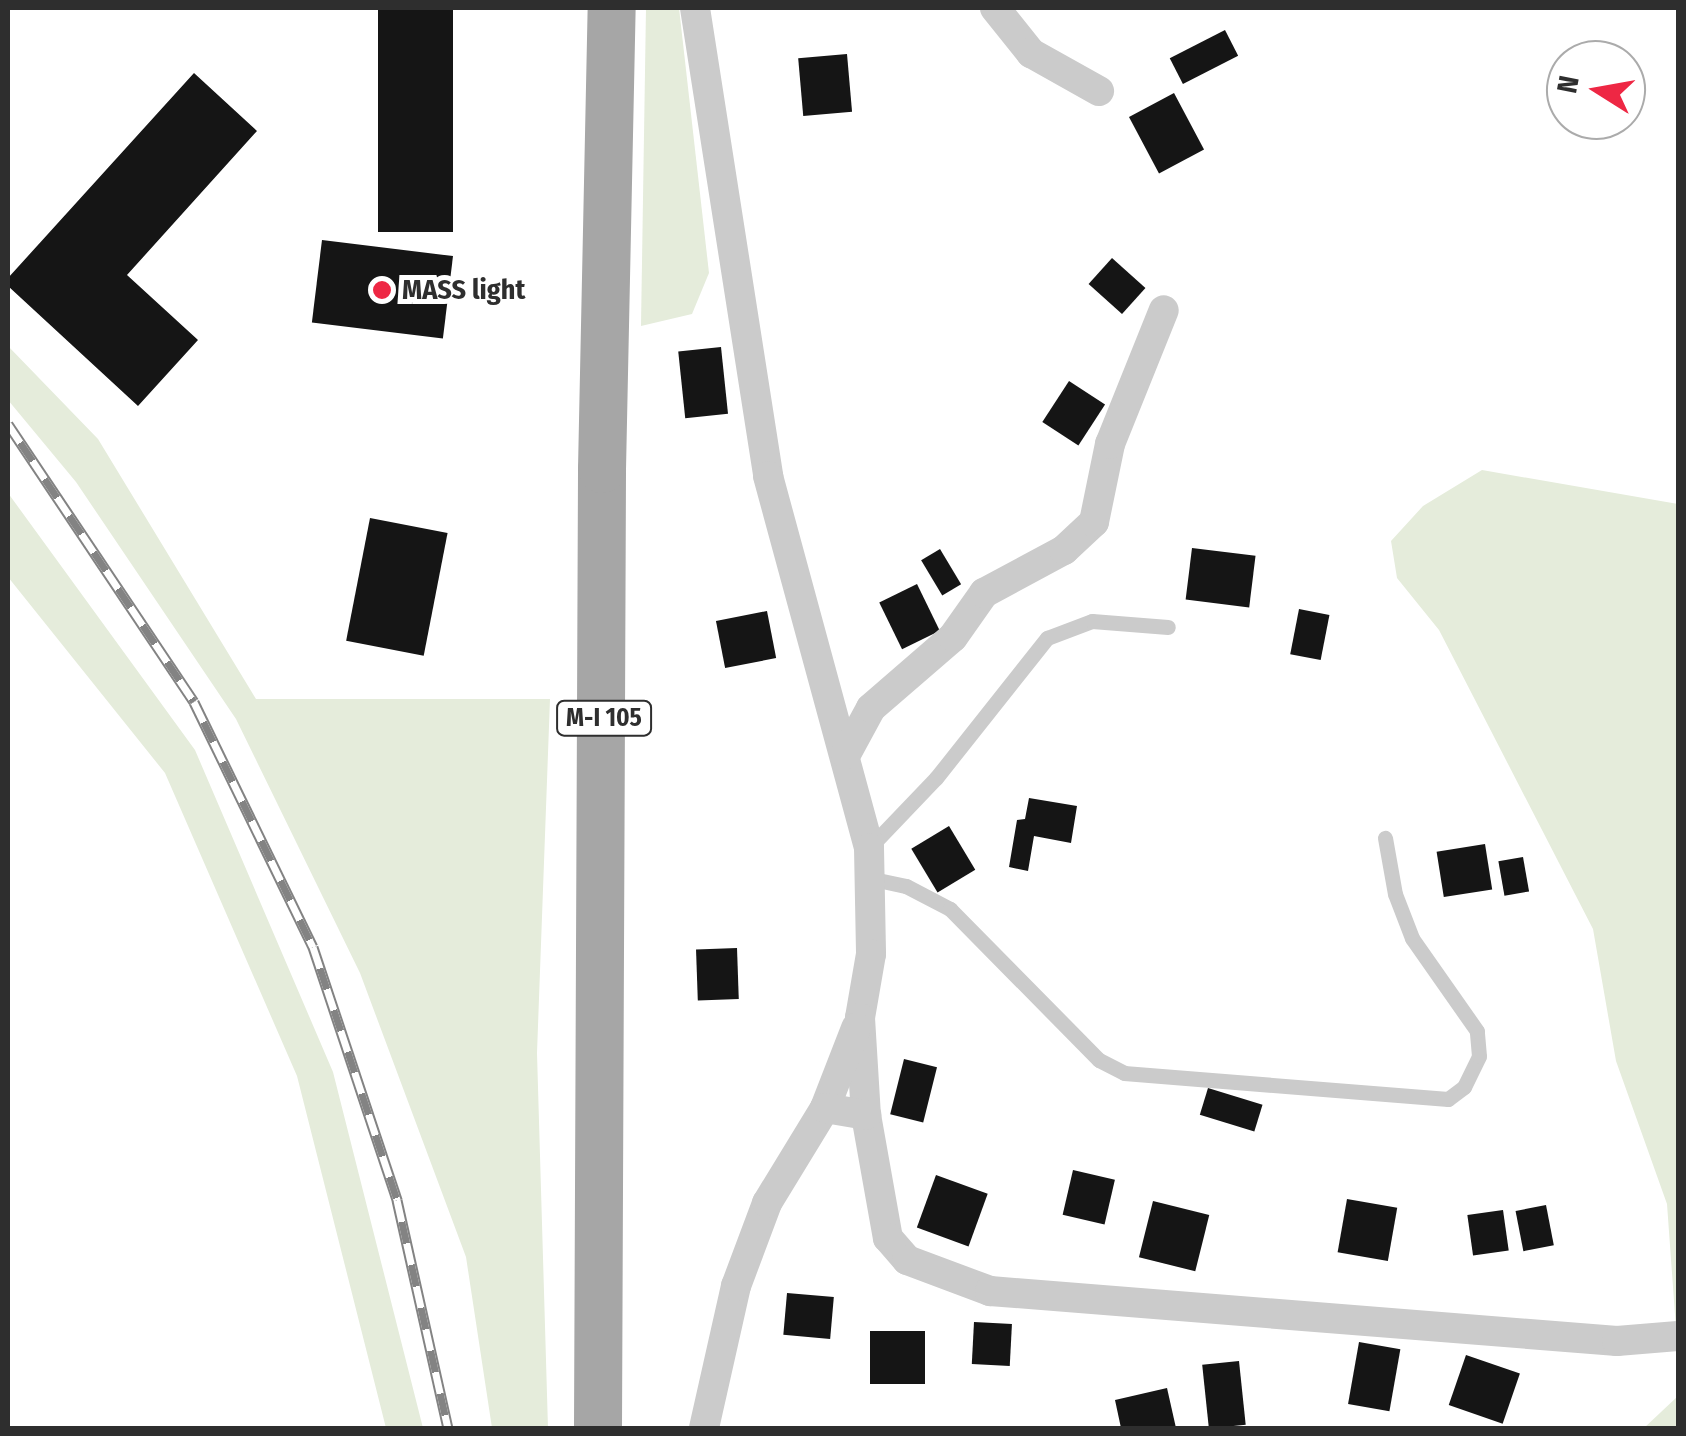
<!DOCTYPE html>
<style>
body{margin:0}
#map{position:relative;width:1686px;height:1436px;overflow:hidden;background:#fff;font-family:"Fira Sans Condensed",sans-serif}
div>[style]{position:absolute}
.green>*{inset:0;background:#e5ecdb}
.building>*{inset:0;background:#151515;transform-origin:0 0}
.lane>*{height:15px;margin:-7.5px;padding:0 7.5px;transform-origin:7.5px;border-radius:7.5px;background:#cbcbcb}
.street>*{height:30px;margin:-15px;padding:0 15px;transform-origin:15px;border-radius:15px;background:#cbcbcb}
.primary>*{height:48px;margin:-24px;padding:0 24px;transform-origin:24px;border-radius:24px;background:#a6a6a6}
.rail>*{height:11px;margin-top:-5.5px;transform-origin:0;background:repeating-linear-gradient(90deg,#fff 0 22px,#838383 0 44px);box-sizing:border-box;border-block:2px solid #838383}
.dots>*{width:28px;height:28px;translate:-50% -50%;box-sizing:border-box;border:5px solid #fff;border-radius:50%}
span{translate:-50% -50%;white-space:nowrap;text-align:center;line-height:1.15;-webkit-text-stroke:10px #fff;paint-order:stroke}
.shield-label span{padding:2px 8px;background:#fff;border:2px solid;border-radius:8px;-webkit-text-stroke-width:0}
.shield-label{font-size:25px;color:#2e2e2e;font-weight:700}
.poi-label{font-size:28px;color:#2e2e2e;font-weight:700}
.left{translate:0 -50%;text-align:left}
.frame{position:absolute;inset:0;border:10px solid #2e2e2e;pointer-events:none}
.north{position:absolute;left:1546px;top:40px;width:100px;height:100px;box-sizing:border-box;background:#fff;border:2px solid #ababab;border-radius:50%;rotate:281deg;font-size:28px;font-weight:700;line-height:40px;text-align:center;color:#2e2e2e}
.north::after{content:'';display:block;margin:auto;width:35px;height:45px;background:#ee2744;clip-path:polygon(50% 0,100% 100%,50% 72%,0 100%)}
</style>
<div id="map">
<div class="green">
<div style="clip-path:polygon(646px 8px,679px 8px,709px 273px,692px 314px,641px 326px)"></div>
<div style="clip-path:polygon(8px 346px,98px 439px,256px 699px,550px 699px,537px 1053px,548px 1428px,492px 1428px,466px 1257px,360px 973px,236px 719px,76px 482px,8px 400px)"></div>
<div style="clip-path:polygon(1482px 470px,1678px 504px,1678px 1356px,1667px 1204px,1616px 1061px,1593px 929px,1439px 630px,1397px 578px,1391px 541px,1423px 506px)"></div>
<div style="clip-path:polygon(8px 493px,195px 750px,333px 1072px,423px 1428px,386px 1428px,297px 1076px,165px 773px,8px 577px)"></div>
<div style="clip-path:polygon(1678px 1396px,1678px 1428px,1644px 1428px)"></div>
</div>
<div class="building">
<div style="left:378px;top:8px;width:75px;height:224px"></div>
<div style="left:1225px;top:30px;width:29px;height:62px;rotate:63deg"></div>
<div style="left:847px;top:54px;width:58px;height:49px;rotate:85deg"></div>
<div style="clip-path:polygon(194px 73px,257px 131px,127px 275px,198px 340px,138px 406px,8px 286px,8px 278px)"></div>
<div style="left:1174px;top:93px;width:64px;height:51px;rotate:62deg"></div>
<div style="left:322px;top:240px;width:132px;height:83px;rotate:7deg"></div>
<div style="left:1112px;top:258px;width:45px;height:35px;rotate:42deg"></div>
<div style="left:721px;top:347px;width:67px;height:43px;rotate:84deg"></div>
<div style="left:1069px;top:381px;width:43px;height:49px;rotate:33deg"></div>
<div style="left:370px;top:518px;width:79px;height:125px;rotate:11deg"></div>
<div style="left:1192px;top:548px;width:64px;height:52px;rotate:7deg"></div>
<div style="left:940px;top:549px;width:41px;height:22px;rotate:59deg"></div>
<div style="left:917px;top:584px;width:52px;height:42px;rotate:64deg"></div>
<div style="left:1299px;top:609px;width:31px;height:46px;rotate:11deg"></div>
<div style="left:767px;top:611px;width:48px;height:52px;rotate:79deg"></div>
<div style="clip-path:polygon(1029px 798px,1077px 806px,1071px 843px,1034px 836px,1028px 871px,1009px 867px,1017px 820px,1025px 819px)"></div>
<div style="left:949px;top:826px;width:51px;height:44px;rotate:59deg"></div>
<div style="left:1485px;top:844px;width:46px;height:49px;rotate:81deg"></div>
<div style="left:1523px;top:857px;width:35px;height:25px;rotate:80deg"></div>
<div style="left:737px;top:948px;width:51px;height:41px;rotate:88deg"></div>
<div style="left:904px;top:1059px;width:34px;height:57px;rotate:14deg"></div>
<div style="left:1208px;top:1088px;width:57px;height:28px;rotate:17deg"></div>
<div style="left:1073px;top:1170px;width:43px;height:46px;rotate:13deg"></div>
<div style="left:936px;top:1175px;width:55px;height:56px;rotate:20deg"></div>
<div style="left:1347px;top:1199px;width:51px;height:54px;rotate:10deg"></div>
<div style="left:1153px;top:1201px;width:58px;height:58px;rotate:14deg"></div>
<div style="left:1546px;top:1205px;width:41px;height:31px;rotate:79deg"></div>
<div style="left:1503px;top:1210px;width:41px;height:36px;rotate:82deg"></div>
<div style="left:787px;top:1293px;width:47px;height:42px;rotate:5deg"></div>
<div style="left:974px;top:1322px;width:38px;height:42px;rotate:3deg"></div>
<div style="left:870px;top:1331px;width:55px;height:53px"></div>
<div style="left:1359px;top:1342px;width:42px;height:63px;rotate:10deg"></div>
<div style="left:1466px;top:1355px;width:57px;height:53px;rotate:19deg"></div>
<div style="left:1239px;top:1361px;width:64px;height:37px;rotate:84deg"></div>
<div style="clip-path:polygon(1167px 1388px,1176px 1428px,1121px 1428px,1115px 1400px)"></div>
</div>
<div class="lane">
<div style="left:869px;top:848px;width:97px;rotate:-46.3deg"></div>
<div style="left:936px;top:778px;width:179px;rotate:-51.6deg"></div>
<div style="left:1047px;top:638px;width:48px;rotate:-20.7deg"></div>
<div style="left:1092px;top:621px;width:76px;rotate:4.5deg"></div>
<div style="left:873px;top:879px;width:34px;rotate:12deg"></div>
<div style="left:906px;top:886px;width:50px;rotate:27.6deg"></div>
<div style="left:950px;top:909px;width:212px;rotate:45.4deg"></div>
<div style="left:1099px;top:1060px;width:28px;rotate:27deg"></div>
<div style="left:1124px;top:1073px;width:325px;rotate:4.6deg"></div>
<div style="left:1448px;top:1099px;width:20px;rotate:-37deg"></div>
<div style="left:1464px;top:1087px;width:34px;rotate:-64deg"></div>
<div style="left:1479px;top:1056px;width:25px;rotate:-95deg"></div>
<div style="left:1477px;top:1031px;width:113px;rotate:-125deg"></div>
<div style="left:1412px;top:938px;width:47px;rotate:-111.1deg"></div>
<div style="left:1395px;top:894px;width:57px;rotate:-100.1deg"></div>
</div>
<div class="street">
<div style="left:695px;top:8px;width:474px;rotate:81.1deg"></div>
<div style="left:768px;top:476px;width:385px;rotate:74.8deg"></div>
<div style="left:869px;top:848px;width:106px;rotate:88.9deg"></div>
<div style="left:871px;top:954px;width:65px;rotate:99.8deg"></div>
<div style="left:860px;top:1018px;width:97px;rotate:86.5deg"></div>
<div style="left:866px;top:1115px;width:125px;rotate:79.9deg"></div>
<div style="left:888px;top:1238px;width:29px;rotate:49deg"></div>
<div style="left:907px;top:1260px;width:89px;rotate:20.5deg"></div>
<div style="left:990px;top:1291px;width:629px;rotate:4.56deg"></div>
<div style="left:1617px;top:1341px;width:61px;rotate:-4.7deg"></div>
<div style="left:995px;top:8px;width:58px;rotate:51.3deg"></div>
<div style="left:1031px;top:53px;width:78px;rotate:29.2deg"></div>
<div style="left:846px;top:754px;width:52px;rotate:-61.5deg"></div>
<div style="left:871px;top:708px;width:108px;rotate:-40.9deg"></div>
<div style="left:953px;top:637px;width:54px;rotate:-54.8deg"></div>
<div style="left:984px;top:593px;width:91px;rotate:-28.3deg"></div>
<div style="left:1064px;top:550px;width:41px;rotate:-43deg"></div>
<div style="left:1094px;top:522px;width:80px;rotate:-78.4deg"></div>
<div style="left:1110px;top:444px;width:144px;rotate:-68.1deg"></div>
<div style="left:825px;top:1108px;width:86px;rotate:-68.8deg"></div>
<div style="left:704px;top:1428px;width:146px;rotate:-77.3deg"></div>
<div style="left:736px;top:1286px;width:89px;rotate:-69.5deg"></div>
<div style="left:767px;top:1203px;width:111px;rotate:-58.6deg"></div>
<div style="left:825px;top:1108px;width:42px;rotate:9.7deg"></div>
</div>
<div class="primary">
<div style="left:598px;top:1428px;width:959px;rotate:-89.76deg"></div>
<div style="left:602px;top:469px;width:461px;rotate:-88.8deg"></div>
</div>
<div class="rail">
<div style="left:8px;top:424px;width:334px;rotate:56.2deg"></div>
<div style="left:194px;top:702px;width:272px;rotate:64.1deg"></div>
<div style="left:313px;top:947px;width:267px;rotate:71.6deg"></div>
<div style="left:397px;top:1200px;width:234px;rotate:77.4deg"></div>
</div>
<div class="dots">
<div style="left:382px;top:290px;background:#ee2744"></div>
</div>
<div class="shield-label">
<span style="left:604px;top:718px">M-I 105</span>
</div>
<div class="poi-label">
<span class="left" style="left:402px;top:290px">MASS light</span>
</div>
<div class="frame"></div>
<div class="north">N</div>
</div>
